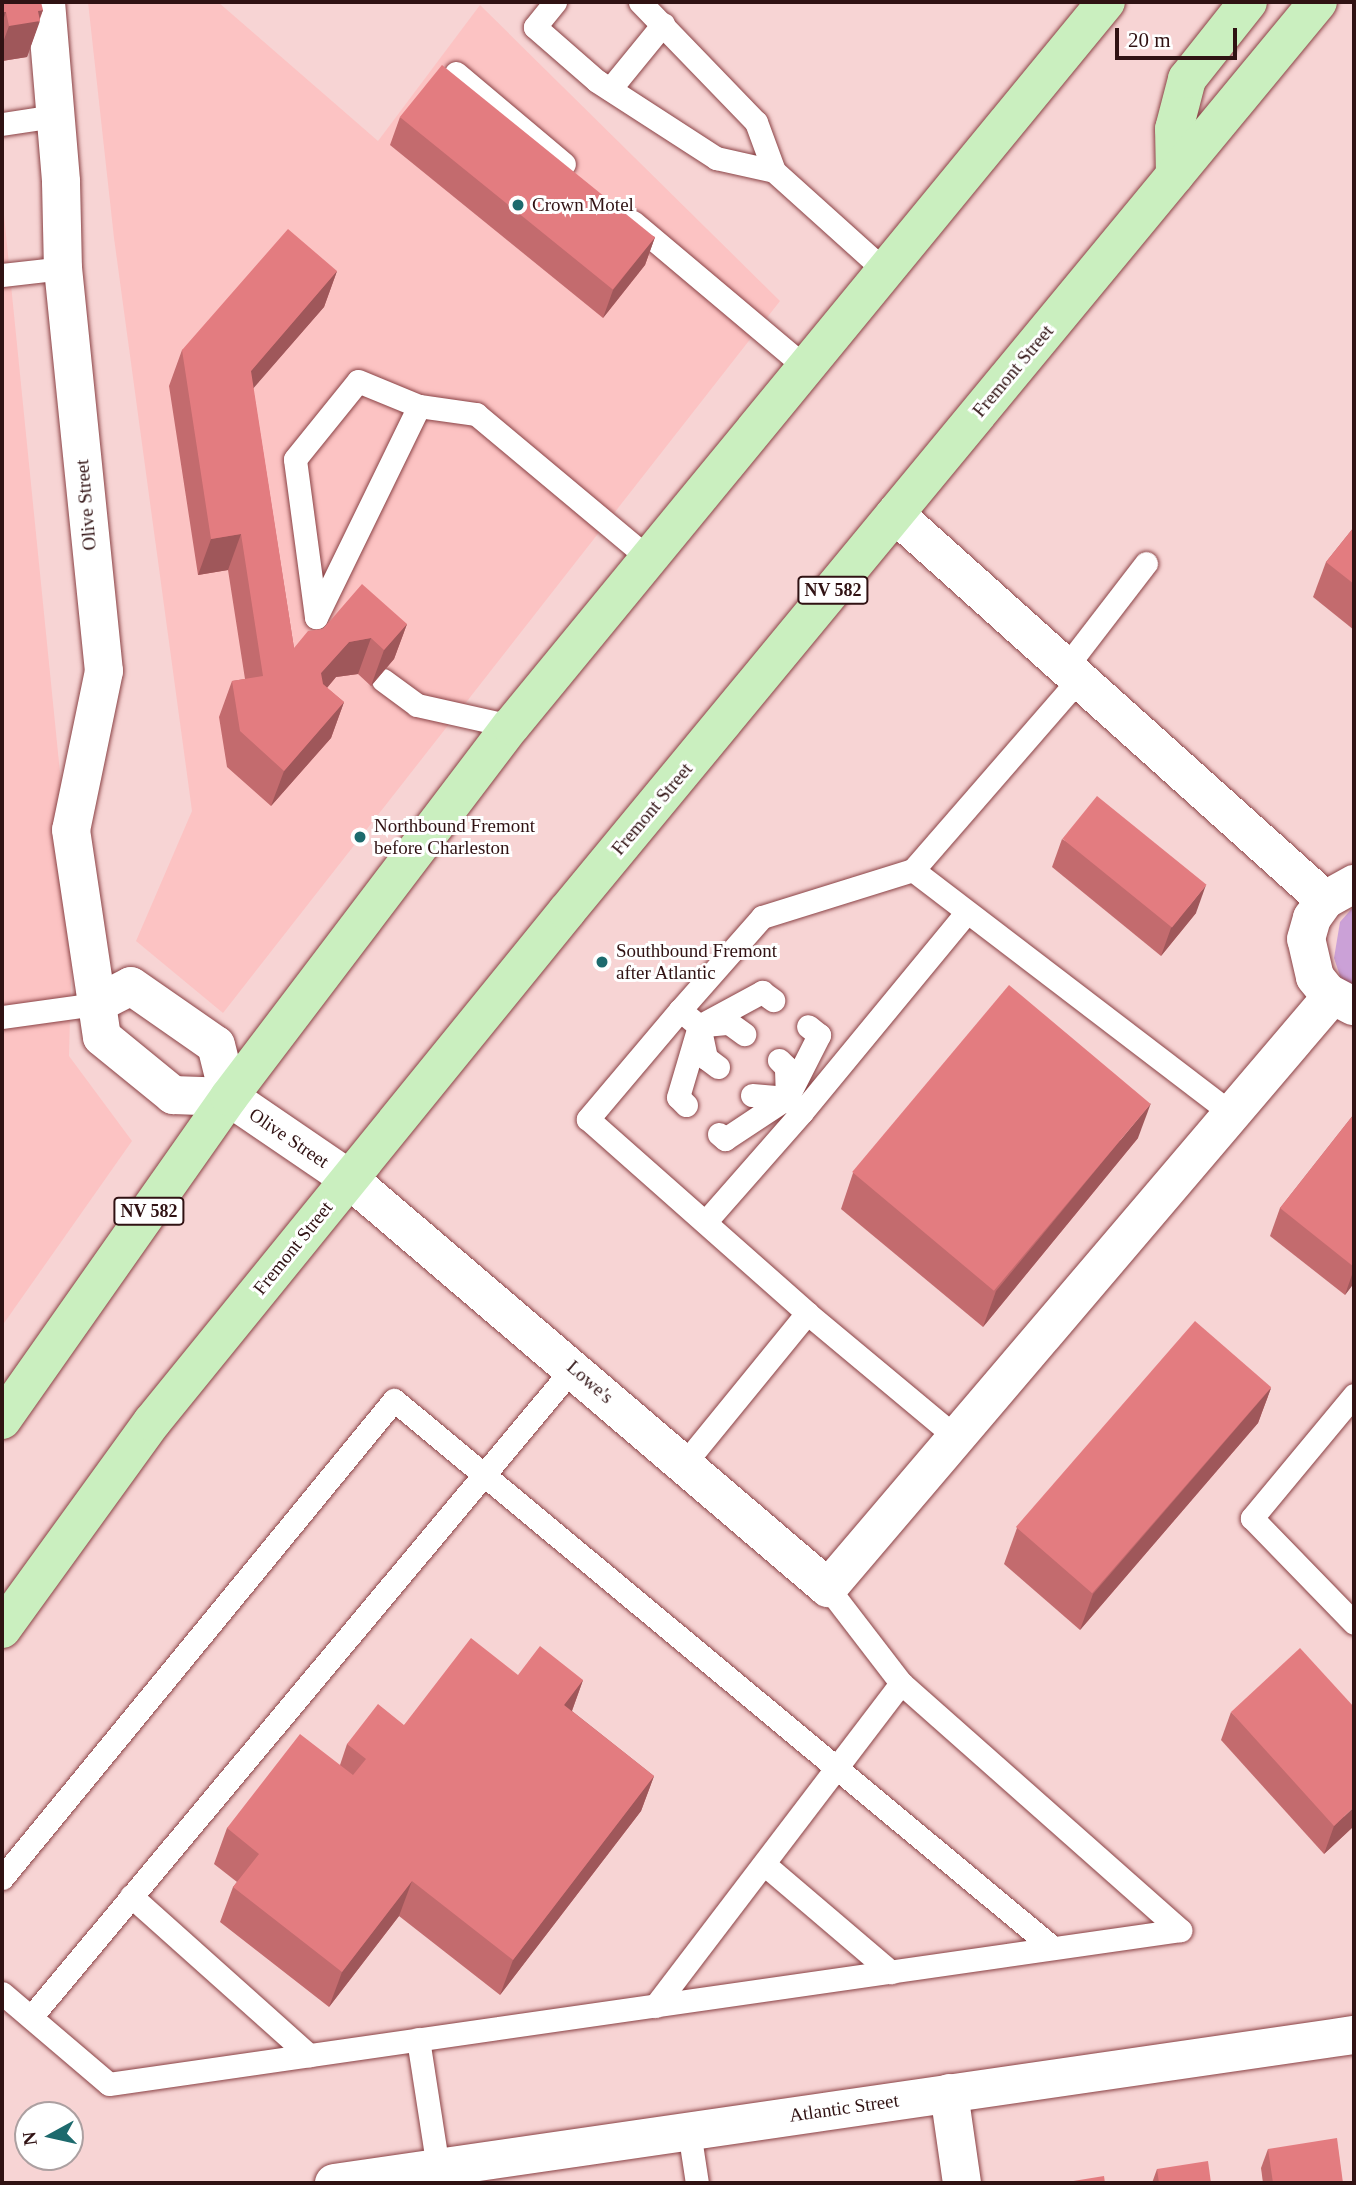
<!DOCTYPE html>
<style>
body{margin:0}
#map{position:relative;width:1356px;height:2185px;overflow:hidden;background:#f7d4d4;font-family:Georgia,serif}
div>[style]{position:absolute}
.built>*{inset:0;background:#fcc3c3}
.green>*{inset:0;background:#cba1d7}
.roads{filter:drop-shadow(0 0 2px #8a4245) drop-shadow(0 0 2px #8a4245)}
.service>*{height:23px;margin:-11.5px;padding:0 11.5px;transform-origin:11.5px;border-radius:11.5px;background:#fff}
.minor>*{height:38px;margin:-19px;padding:0 19px;transform-origin:19px;border-radius:19px;background:#fff}
.primary>*{height:38px;margin:-19px;padding:0 19px;transform-origin:19px;border-radius:19px;background:#caefbf}
.wall>*{inset:0;background:#c36b6e}
.shaded-wall>*{inset:0;background:#9f575a}
.building>*{inset:0;background:#e37c80;transform-origin:0 0}
.dots>*{width:19px;height:19px;translate:-50% -50%;box-sizing:border-box;border:4px solid #fff;border-radius:50%}
span{translate:-50% -50%;white-space:nowrap;text-align:center;line-height:1.15;-webkit-text-stroke:6px #fff;paint-order:stroke}
.shield-label span{padding:2px 5px;background:#fff;border:2px solid;border-radius:5px;-webkit-text-stroke-width:0}
.shield-label{font-size:18px;color:#301213;font-weight:700}
.poi-label{font-size:19px;color:#301213}
.left{translate:0 -50%;text-align:left}
.street-label{font-size:19px;color:#301213}
.frame{position:absolute;inset:0;border:4px solid #301213;pointer-events:none}
.north{position:absolute;left:14px;top:2101px;width:70px;height:70px;box-sizing:border-box;background:#fff;border:2px solid #aca0a1;border-radius:50%;rotate:262deg;font-size:19px;font-weight:700;line-height:28px;text-align:center;color:#301213}
.north::after{content:'';display:block;margin:auto;width:24px;height:32px;background:#1d6a6d;clip-path:polygon(50% 0,100% 100%,50% 72%,0 100%)}
.scale{position:absolute;left:1115px;top:28px;width:122px;height:32px;box-sizing:border-box;border:4px solid #301213;border-top:0;padding-left:9px;font-size:21px;line-height:24px;white-space:nowrap;color:#301213;-webkit-text-stroke:5px #fff;paint-order:stroke}
</style>
<div id="map">
<div class="built">
<div style="clip-path:polygon(88px 2px,218px 2px,378px 141px,480px 5px,780px 301px,223px 1013px,136px 941px,192px 811px,114px 238px)"></div>
<div style="clip-path:polygon(2px 195px,73px 902px,69px 1056px,132px 1141px,2px 1326px)"></div>
</div>
<div class="green">
<div style="clip-path:polygon(1354px 906px,1354px 992px,1340px 976px,1334px 958px,1340px 922px)"></div>
</div>
<div class="roads">
<div class="service">
<div style="left:555px;top:2px;width:32px;rotate:129deg"></div>
<div style="left:535px;top:27px;width:82px;rotate:41.1deg"></div>
<div style="left:597px;top:81px;width:142px;rotate:32.9deg"></div>
<div style="left:716px;top:158px;width:59px;rotate:12.6deg"></div>
<div style="left:640px;top:2px;width:167px;rotate:46deg"></div>
<div style="left:756px;top:122px;width:52px;rotate:69.8deg"></div>
<div style="left:774px;top:171px;width:148px;rotate:42deg"></div>
<div style="left:456px;top:73px;width:141px;rotate:40.1deg"></div>
<div style="left:610px;top:89px;width:84px;rotate:-50.8deg"></div>
<div style="left:2px;top:124px;width:54px;rotate:-8.6deg"></div>
<div style="left:633px;top:222px;width:224px;rotate:40.1deg"></div>
<div style="left:2px;top:275px;width:61px;rotate:-6.5deg"></div>
<div style="left:419px;top:406px;width:235px;rotate:116deg"></div>
<div style="left:316px;top:617px;width:159px;rotate:-97.6deg"></div>
<div style="left:295px;top:459px;width:100px;rotate:-51.1deg"></div>
<div style="left:358px;top:381px;width:66px;rotate:22.3deg"></div>
<div style="left:419px;top:406px;width:58px;rotate:8deg"></div>
<div style="left:476px;top:414px;width:223px;rotate:39.9deg"></div>
<div style="left:1066px;top:667px;width:131px;rotate:-52.4deg"></div>
<div style="left:1079px;top:679px;width:253px;rotate:131deg"></div>
<div style="left:913px;top:870px;width:402px;rotate:37.4deg"></div>
<div style="left:383px;top:680px;width:42px;rotate:36.3deg"></div>
<div style="left:417px;top:705px;width:96px;rotate:12.6deg"></div>
<div style="left:680px;top:1010px;width:143px;rotate:130.2deg"></div>
<div style="left:588px;top:1119px;width:293px;rotate:41.5deg"></div>
<div style="left:807px;top:1313px;width:195px;rotate:39.8deg"></div>
<div style="left:2px;top:1017px;width:95px;rotate:-7.9deg"></div>
<div style="left:705px;top:1025px;width:24px;rotate:-5deg"></div>
<div style="left:729px;top:1023px;width:19px;rotate:36deg"></div>
<div style="left:718px;top:1067px;width:15px;rotate:-143deg"></div>
<div style="left:706px;top:1058px;width:33px;rotate:-102deg"></div>
<div style="left:699px;top:1026px;width:25px;rotate:-140deg"></div>
<div style="left:680px;top:1010px;width:124px;rotate:-48.6deg"></div>
<div style="left:762px;top:917px;width:158px;rotate:-17.3deg"></div>
<div style="left:752px;top:1095px;width:35px;rotate:5deg"></div>
<div style="left:686px;top:1105px;width:11px;rotate:-135deg"></div>
<div style="left:678px;top:1097px;width:74px;rotate:-73.5deg"></div>
<div style="left:699px;top:1026px;width:72px;rotate:-28.4deg"></div>
<div style="left:762px;top:992px;width:14px;rotate:36deg"></div>
<div style="left:802px;top:1112px;width:258px;rotate:-50.5deg"></div>
<div style="left:719px;top:1134px;width:8px;rotate:40deg"></div>
<div style="left:725px;top:1139px;width:74px;rotate:-33.5deg"></div>
<div style="left:787px;top:1098px;width:71px;rotate:-63.1deg"></div>
<div style="left:819px;top:1035px;width:14px;rotate:-141deg"></div>
<div style="left:707px;top:1220px;width:144px;rotate:-48.7deg"></div>
<div style="left:802px;top:1112px;width:21px;rotate:-137deg"></div>
<div style="left:787px;top:1098px;width:31px;rotate:-92deg"></div>
<div style="left:786px;top:1067px;width:10px;rotate:-135deg"></div>
<div style="left:1354px;top:1395px;width:160px;rotate:129.7deg"></div>
<div style="left:1252px;top:1518px;width:146px;rotate:45.8deg"></div>
<div style="left:684px;top:1464px;width:195px;rotate:-50.8deg"></div>
<div style="left:828px;top:1588px;width:120px;rotate:52.5deg"></div>
<div style="left:764px;top:1864px;width:167px;rotate:40.4deg"></div>
<div style="left:2px;top:1878px;width:618px;rotate:-50.65deg"></div>
<div style="left:394px;top:1400px;width:856px;rotate:39.74deg"></div>
<div style="left:131px;top:1896px;width:239px;rotate:41.8deg"></div>
<div style="left:2px;top:1993px;width:140px;rotate:40.4deg"></div>
<div style="left:109px;top:2084px;width:1082px;rotate:-8.18deg"></div>
<div style="left:655px;top:2006px;width:406px;rotate:-52.7deg"></div>
<div style="left:901px;top:1683px;width:373px;rotate:41.5deg"></div>
<div style="left:31px;top:2017px;width:847px;rotate:-50.13deg"></div>
<div style="left:418px;top:2039px;width:131px;rotate:81.2deg"></div>
<div style="left:689px;top:2131px;width:53px;rotate:81.3deg"></div>
</div>
<div class="minor">
<div style="left:46px;top:2px;width:181px;rotate:85.2deg"></div>
<div style="left:61px;top:182px;width:86px;rotate:88.7deg"></div>
<div style="left:63px;top:268px;width:405px;rotate:84.2deg"></div>
<div style="left:104px;top:671px;width:162px;rotate:101.7deg"></div>
<div style="left:71px;top:830px;width:209px;rotate:81.5deg"></div>
<div style="left:102px;top:1037px;width:92px;rotate:39.2deg"></div>
<div style="left:173px;top:1095px;width:56px;rotate:2deg"></div>
<div style="left:229px;top:1097px;width:145px;rotate:34.3deg"></div>
<div style="left:349px;top:1179px;width:630px;rotate:40.49deg"></div>
<div style="left:828px;top:1588px;width:777px;rotate:-49.59deg"></div>
<div style="left:895px;top:514px;width:578px;rotate:41.91deg"></div>
<div style="left:96px;top:1004px;width:39px;rotate:-27deg"></div>
<div style="left:131px;top:986px;width:103px;rotate:34.8deg"></div>
<div style="left:216px;top:1045px;width:54px;rotate:76deg"></div>
<div style="left:1353px;top:1006px;width:30px;rotate:-152deg"></div>
<div style="left:1327px;top:992px;width:19px;rotate:-129deg"></div>
<div style="left:1315px;top:977px;width:39px;rotate:-103deg"></div>
<div style="left:1306px;top:939px;width:22px;rotate:-74deg"></div>
<div style="left:1312px;top:918px;width:22px;rotate:-54deg"></div>
<div style="left:1325px;top:900px;width:33px;rotate:-29deg"></div>
<div style="left:949px;top:2093px;width:91px;rotate:81.8deg"></div>
<div style="left:334px;top:2183px;width:1031px;rotate:-8.26deg"></div>
</div>
<div class="primary">
<div style="left:1175px;top:175px;width:46px;rotate:-91.2deg"></div>
<div style="left:1174px;top:129px;width:52px;rotate:-75.4deg"></div>
<div style="left:1187px;top:79px;width:98px;rotate:-51.6deg"></div>
<div style="left:2px;top:1420px;width:395px;rotate:-54.9deg"></div>
<div style="left:229px;top:1097px;width:466px;rotate:-52.8deg"></div>
<div style="left:511px;top:726px;width:937px;rotate:-50.59deg"></div>
<div style="left:2px;top:1629px;width:256px;rotate:-54.1deg"></div>
<div style="left:152px;top:1422px;width:658px;rotate:-50.92deg"></div>
<div style="left:567px;top:911px;width:1179px;rotate:-50.44deg"></div>
</div>
</div>
<div class="wall">
<div style="clip-path:polygon(2px 2px,43px 10px,27px 57px,2px 61px)"></div>
<div style="clip-path:polygon(400px 117px,655px 237px,645px 265px,603px 318px,390px 145px)"></div>
<div style="clip-path:polygon(337px 271px,324px 307px,253px 388px,294px 648px,407px 624px,394px 659px,371px 686px,358px 674px,336px 677px,327px 688px,344px 702px,331px 738px,271px 806px,227px 767px,219px 717px,232px 681px,245px 679px,228px 570px,198px 575px,169px 386px,182px 350px)"></div>
<div style="clip-path:polygon(1354px 527px,1354px 630px,1313px 597px,1326px 562px)"></div>
<div style="clip-path:polygon(1062px 839px,1196px 913px,1161px 956px,1052px 867px)"></div>
<div style="clip-path:polygon(1354px 1114px,1354px 1283px,1345px 1295px,1270px 1236px,1280px 1208px)"></div>
<div style="clip-path:polygon(1138px 1138px,983px 1327px,841px 1209px,853px 1173px)"></div>
<div style="clip-path:polygon(1271px 1388px,1258px 1423px,1080px 1630px,1004px 1564px,1017px 1528px)"></div>
<div style="clip-path:polygon(518px 1675px,583px 1680px,572px 1711px,654px 1776px,641px 1811px,500px 1995px,399px 1916px,329px 2007px,220px 1922px,233px 1887px,237px 1882px,214px 1864px,227px 1828px,340px 1765px,347px 1744px,404px 1725px)"></div>
<div style="clip-path:polygon(1231px 1712px,1354px 1826px,1324px 1854px,1221px 1740px)"></div>
<div style="clip-path:polygon(1268px 2149px,1343px 2183px,1263px 2183px,1261px 2168px)"></div>
<div style="clip-path:polygon(1157px 2169px,1211px 2183px,1152px 2183px)"></div>
</div>
<div class="shaded-wall">
<div style="clip-path:polygon(43px 10px,38px 22px,40px 21px,27px 57px,2px 61px,2px 45px,9px 26px,38px 11px)"></div>
<div style="clip-path:polygon(2px 12px,6px 12px,2px 23px)"></div>
<div style="clip-path:polygon(655px 237px,645px 265px,603px 318px,613px 290px)"></div>
<div style="clip-path:polygon(337px 271px,324px 307px,238px 406px,251px 371px)"></div>
<div style="clip-path:polygon(241px 534px,228px 570px,198px 575px,211px 539px)"></div>
<div style="clip-path:polygon(407px 624px,394px 659px,371px 686px,384px 650px)"></div>
<div style="clip-path:polygon(371px 638px,358px 674px,336px 677px,309px 709px,321px 673px,349px 642px)"></div>
<div style="clip-path:polygon(344px 702px,331px 738px,271px 806px,284px 771px)"></div>
<div style="clip-path:polygon(1206px 885px,1196px 913px,1161px 956px,1171px 928px)"></div>
<div style="clip-path:polygon(1151px 1103px,1138px 1138px,983px 1327px,996px 1291px)"></div>
<div style="clip-path:polygon(1354px 1269px,1354px 1283px,1345px 1295px)"></div>
<div style="clip-path:polygon(1271px 1388px,1258px 1423px,1080px 1630px,1093px 1594px)"></div>
<div style="clip-path:polygon(583px 1680px,570px 1716px,564px 1705px)"></div>
<div style="clip-path:polygon(654px 1776px,641px 1811px,500px 1995px,513px 1960px)"></div>
<div style="clip-path:polygon(1354px 1807px,1354px 1826px,1324px 1854px,1334px 1826px)"></div>
<div style="clip-path:polygon(412px 1881px,399px 1916px,329px 2007px,342px 1972px)"></div>
</div>
<div class="building">
<div style="clip-path:polygon(2px 2px,41px 2px,43px 10px,38px 11px,40px 21px,9px 26px,6px 12px,2px 12px)"></div>
<div style="left:442px;top:65px;width:274px;height:67px;rotate:39deg"></div>
<div style="clip-path:polygon(288px 229px,337px 271px,251px 371px,294px 648px,308px 631px,323px 629px,362px 584px,407px 624px,384px 650px,371px 638px,349px 642px,321px 673px,323px 684px,344px 702px,284px 771px,240px 731px,232px 681px,263px 676px,241px 534px,211px 539px,182px 350px)"></div>
<div style="clip-path:polygon(1354px 527px,1354px 584px,1326px 562px)"></div>
<div style="left:1097px;top:796px;width:141px;height:55px;rotate:39deg"></div>
<div style="left:1009px;top:985px;width:185px;height:244px;rotate:40deg"></div>
<div style="clip-path:polygon(1354px 1114px,1354px 1267px,1280px 1208px)"></div>
<div style="left:1195px;top:1321px;width:101px;height:273px;rotate:41deg"></div>
<div style="clip-path:polygon(471px 1638px,518px 1675px,540px 1646px,583px 1680px,564px 1705px,654px 1776px,513px 1960px,412px 1881px,342px 1972px,233px 1887px,259px 1854px,227px 1828px,300px 1734px,353px 1775px,366px 1759px,347px 1744px,378px 1704px,404px 1725px)"></div>
<div style="clip-path:polygon(1300px 1648px,1354px 1707px,1354px 1807px,1334px 1826px,1231px 1712px)"></div>
<div style="clip-path:polygon(1337px 2138px,1343px 2183px,1273px 2183px,1268px 2149px)"></div>
<div style="clip-path:polygon(1208px 2161px,1211px 2183px,1159px 2183px,1157px 2169px)"></div>
<div style="clip-path:polygon(1104px 2176px,1105px 2183px,1061px 2183px)"></div>
</div>
<div class="dots">
<div style="left:518px;top:205px;background:#1d6a6d"></div>
<div style="left:360px;top:837px;background:#1d6a6d"></div>
<div style="left:602px;top:962px;background:#1d6a6d"></div>
</div>
<div class="shield-label">
<span style="left:833px;top:590px">NV 582</span>
<span style="left:149px;top:1211px">NV 582</span>
</div>
<div class="poi-label">
<span class="left" style="left:532px;top:205px">Crown Motel</span>
<span class="left" style="left:374px;top:837px">Northbound Fremont<br>before Charleston</span>
<span class="left" style="left:616px;top:962px">Southbound Fremont<br>after Atlantic</span>
</div>
<div class="street-label">
<span style="left:1013px;top:371px;rotate:-50deg">Fremont Street</span>
<span style="left:86px;top:505px;rotate:-95deg">Olive Street</span>
<span style="left:652px;top:809px;rotate:-50deg">Fremont Street</span>
<span style="left:289px;top:1138px;rotate:34deg">Olive Street</span>
<span style="left:293px;top:1248px;rotate:-51deg">Fremont Street</span>
<span style="left:590px;top:1382px;rotate:41deg">Lowe's</span>
<span style="left:844px;top:2108px;rotate:-8deg">Atlantic Street</span>
</div>
<div class="frame"></div>
<div class="north">N</div>
<div class="scale">20 m</div>
</div>
